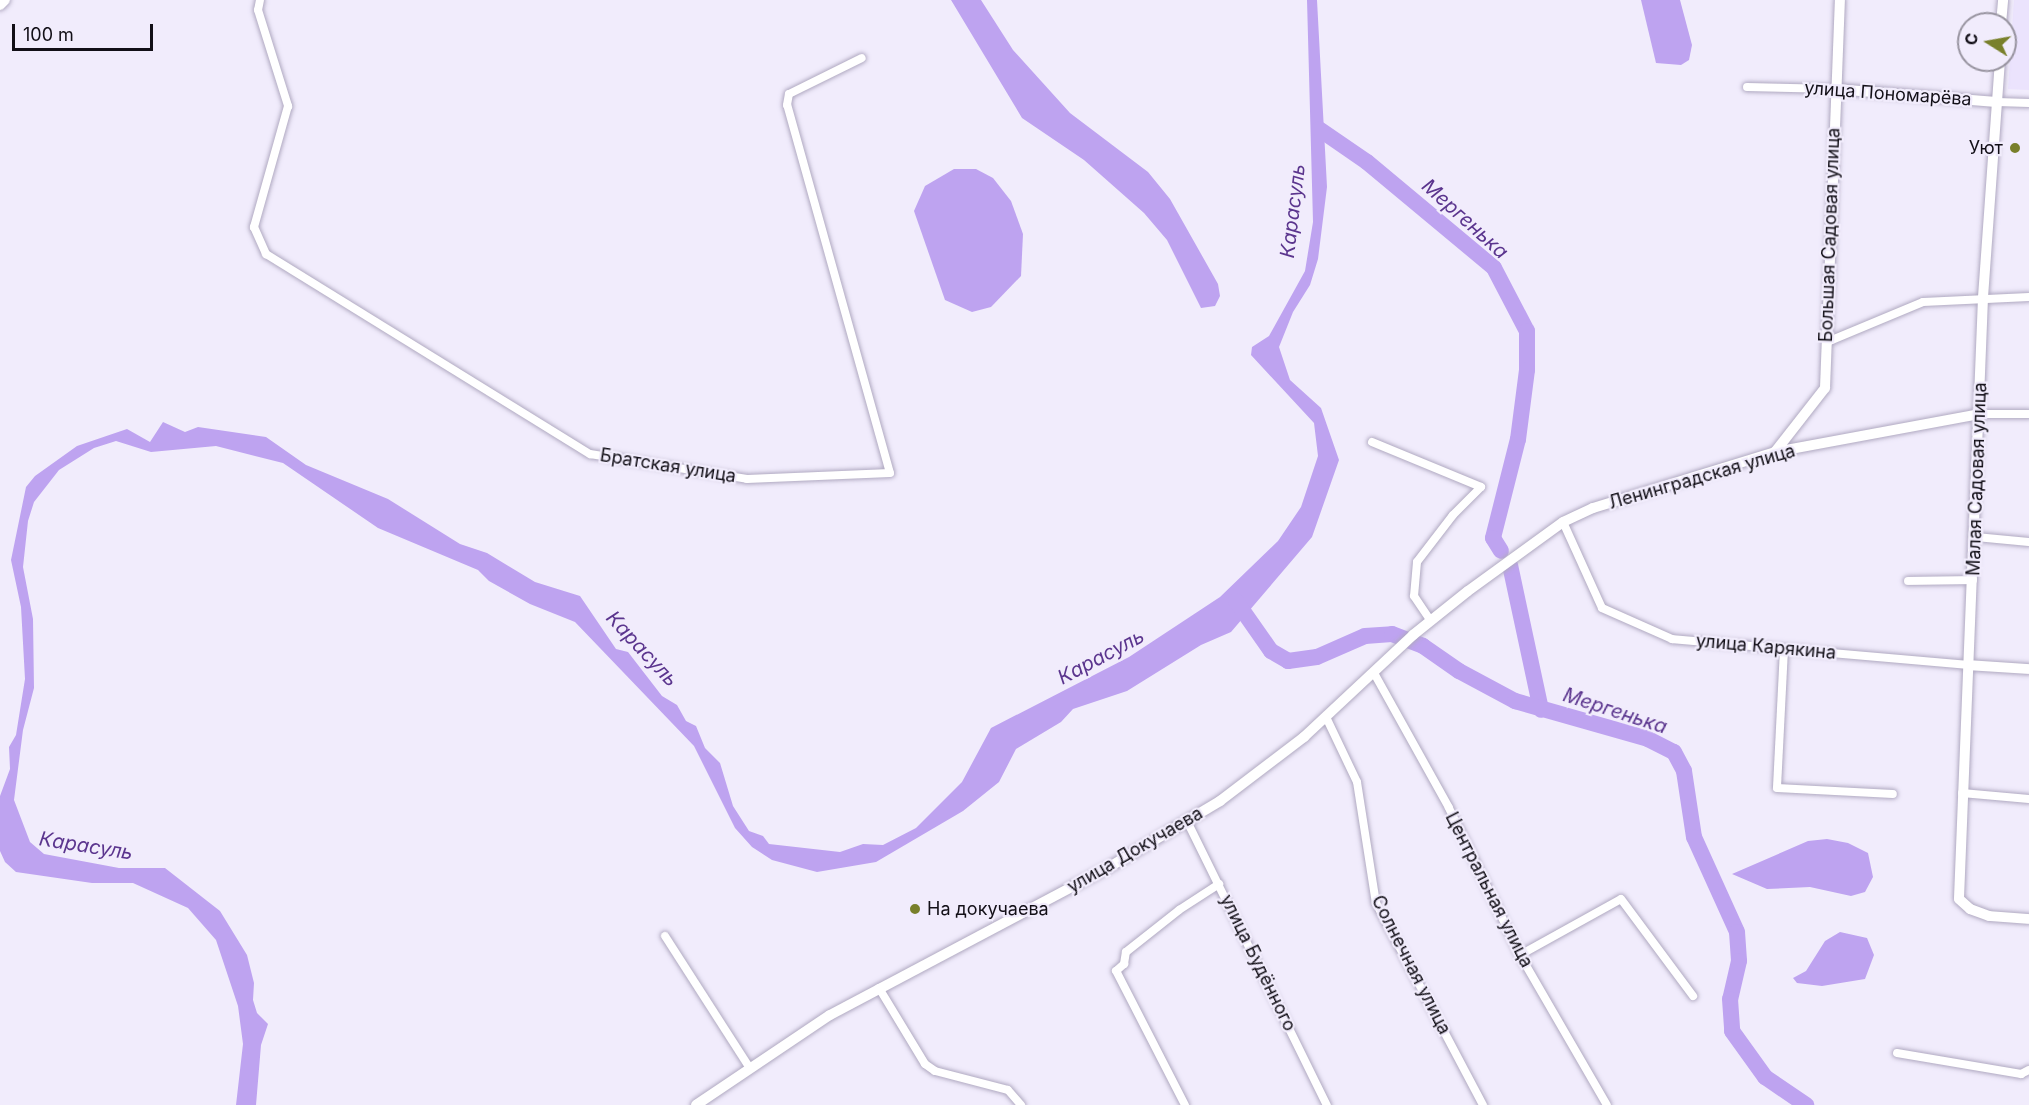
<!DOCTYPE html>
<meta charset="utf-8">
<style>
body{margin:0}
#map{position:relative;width:2029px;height:1105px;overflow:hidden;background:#f1ecfc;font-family:Inter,sans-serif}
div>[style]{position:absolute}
.built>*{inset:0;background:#ebe3fd}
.water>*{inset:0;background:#bea3f0}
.river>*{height:16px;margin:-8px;padding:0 8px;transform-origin:8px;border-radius:8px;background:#bea3f0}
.roads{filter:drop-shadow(0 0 2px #b0a9c1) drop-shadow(0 0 2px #b0a9c1)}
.street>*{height:8px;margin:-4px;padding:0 4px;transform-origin:4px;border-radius:4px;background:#fff}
.secondary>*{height:10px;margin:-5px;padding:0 5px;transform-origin:5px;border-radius:5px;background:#fff}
.dots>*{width:16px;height:16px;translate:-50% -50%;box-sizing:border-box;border:3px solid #f1ecfc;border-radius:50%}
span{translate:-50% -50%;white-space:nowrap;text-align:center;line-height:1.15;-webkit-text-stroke:4.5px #f1ecfc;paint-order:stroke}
.street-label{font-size:18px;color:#120f17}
.poi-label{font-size:18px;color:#120f17}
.right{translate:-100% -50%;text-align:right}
.left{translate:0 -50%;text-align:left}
.water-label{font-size:20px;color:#5b358e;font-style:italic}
.north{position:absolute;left:1957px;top:12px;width:60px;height:60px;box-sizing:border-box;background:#f1ecfc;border:2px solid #9894a0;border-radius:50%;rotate:281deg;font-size:16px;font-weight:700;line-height:24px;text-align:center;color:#120f17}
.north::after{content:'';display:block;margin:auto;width:21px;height:27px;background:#79802b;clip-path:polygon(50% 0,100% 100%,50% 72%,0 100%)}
.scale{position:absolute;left:12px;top:24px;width:141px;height:27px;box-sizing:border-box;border:3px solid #120f17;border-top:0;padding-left:8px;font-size:18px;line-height:21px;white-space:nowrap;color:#120f17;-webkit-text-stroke:4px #f1ecfc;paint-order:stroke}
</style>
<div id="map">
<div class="built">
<div style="clip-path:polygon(2014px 0,2029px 0,2029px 90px,2008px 89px)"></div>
</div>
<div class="water">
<div style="clip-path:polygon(951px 0,981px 0,1013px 50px,1070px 113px,1148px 172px,1170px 199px,1218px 284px,1220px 296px,1215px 306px,1201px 308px,1167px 240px,1144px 213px,1084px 160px,1022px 118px)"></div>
<div style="clip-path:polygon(1307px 0,1317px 0,1327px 187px,1318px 259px,1310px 285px,1293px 312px,1279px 347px,1290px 380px,1321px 408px,1339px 460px,1312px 537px,1231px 632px,1201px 645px,1127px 691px,1073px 709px,1061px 722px,1016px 749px,999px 782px,963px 811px,876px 862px,817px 872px,772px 860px,752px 847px,735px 828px,694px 746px,575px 622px,530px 604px,489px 581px,478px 570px,378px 528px,283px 463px,216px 446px,151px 452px,116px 441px,94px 448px,59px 470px,34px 502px,28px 521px,23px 567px,33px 619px,34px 688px,23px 730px,14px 800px,30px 842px,44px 854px,119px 868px,165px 868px,220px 911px,247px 955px,254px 983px,253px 1000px,257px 1013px,268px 1024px,261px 1045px,256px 1105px,236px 1105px,243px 1044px,238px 1006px,216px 940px,188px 908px,133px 883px,92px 883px,16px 872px,5px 862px,0 851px,0 796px,10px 769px,9px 747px,16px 735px,25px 679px,21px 607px,11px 560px,26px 487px,35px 476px,77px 446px,127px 429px,150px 442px,163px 422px,185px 432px,198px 427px,266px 437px,306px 465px,388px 499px,460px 544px,487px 553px,535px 582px,580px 596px,616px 649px,628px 652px,662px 696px,677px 705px,686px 721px,696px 726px,705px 748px,720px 763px,733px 806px,749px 831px,763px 836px,769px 844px,840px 852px,863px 844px,883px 845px,916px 828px,962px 782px,991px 728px,1129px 657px,1220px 597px,1278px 541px,1301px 507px,1318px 456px,1314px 423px,1251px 355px,1252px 347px,1269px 336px,1305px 271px,1313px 222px)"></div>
<div style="clip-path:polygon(1641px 0,1680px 0,1692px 45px,1689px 60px,1681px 65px,1656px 63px)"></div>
<div style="clip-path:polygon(954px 169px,976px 169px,993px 178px,1011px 201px,1023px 234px,1021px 276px,991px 307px,972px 312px,945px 300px,914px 211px,925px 186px)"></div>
<div style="clip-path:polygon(1827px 839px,1848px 843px,1868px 853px,1873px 877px,1865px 892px,1851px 896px,1810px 887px,1767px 889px,1732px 874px,1808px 841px)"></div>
<div style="clip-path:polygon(1840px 932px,1867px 938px,1874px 955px,1865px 979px,1822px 986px,1797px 983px,1793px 978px,1806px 971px,1825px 941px)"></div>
</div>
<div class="river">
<div style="left:1319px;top:129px;width:58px;rotate:34.5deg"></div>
<div style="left:1367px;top:162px;width:165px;rotate:39.8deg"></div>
<div style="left:1494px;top:268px;width:71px;rotate:62.4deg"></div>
<div style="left:1527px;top:331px;width:39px;rotate:90deg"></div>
<div style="left:1527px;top:370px;width:70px;rotate:97.4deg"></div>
<div style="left:1518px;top:439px;width:102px;rotate:104.2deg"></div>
<div style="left:1493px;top:538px;width:15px;rotate:58deg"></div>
<div style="left:1510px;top:565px;width:148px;rotate:77.9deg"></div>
<div style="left:1236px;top:601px;width:61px;rotate:55deg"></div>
<div style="left:1271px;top:651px;width:20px;rotate:30deg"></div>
<div style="left:1288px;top:661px;width:29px;rotate:-8deg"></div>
<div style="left:1317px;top:657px;width:52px;rotate:-23.6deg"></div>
<div style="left:1365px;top:636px;width:27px;rotate:-4deg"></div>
<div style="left:1392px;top:634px;width:33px;rotate:21deg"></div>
<div style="left:1423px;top:646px;width:44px;rotate:34.8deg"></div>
<div style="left:1459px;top:671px;width:64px;rotate:28.2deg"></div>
<div style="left:1515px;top:701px;width:138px;rotate:15.9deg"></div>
<div style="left:1648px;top:739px;width:29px;rotate:27deg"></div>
<div style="left:1674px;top:752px;width:21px;rotate:62deg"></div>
<div style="left:1684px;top:771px;width:67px;rotate:81.4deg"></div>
<div style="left:1694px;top:837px;width:104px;rotate:65.6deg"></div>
<div style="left:1737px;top:932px;width:29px;rotate:86deg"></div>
<div style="left:1739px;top:961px;width:39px;rotate:103deg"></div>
<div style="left:1730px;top:999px;width:32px;rotate:86deg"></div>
<div style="left:1732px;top:1031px;width:57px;rotate:54.3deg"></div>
<div style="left:1765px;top:1077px;width:50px;rotate:34.3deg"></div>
</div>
<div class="roads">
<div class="street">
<div style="left:260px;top:0;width:10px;rotate:101deg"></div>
<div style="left:258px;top:10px;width:101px;rotate:72.6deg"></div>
<div style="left:288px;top:106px;width:126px;rotate:105.7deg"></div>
<div style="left:254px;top:227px;width:30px;rotate:66deg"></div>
<div style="left:266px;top:254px;width:381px;rotate:31.7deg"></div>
<div style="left:590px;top:454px;width:159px;rotate:9deg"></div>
<div style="left:747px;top:479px;width:143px;rotate:-2.4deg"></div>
<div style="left:890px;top:473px;width:382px;rotate:-105.6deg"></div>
<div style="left:787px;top:105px;width:11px;rotate:-80deg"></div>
<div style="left:789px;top:94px;width:81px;rotate:-26.3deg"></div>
<div style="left:1747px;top:87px;width:87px;rotate:1.3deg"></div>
<div style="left:1997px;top:102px;width:32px;rotate:2deg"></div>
<div style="left:1827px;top:342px;width:104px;rotate:-22.6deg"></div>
<div style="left:1923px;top:302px;width:106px;rotate:-2.7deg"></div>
<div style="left:1980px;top:414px;width:49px"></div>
<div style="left:1372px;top:442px;width:118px;rotate:22.4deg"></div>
<div style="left:1481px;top:487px;width:40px;rotate:135deg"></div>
<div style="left:1453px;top:515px;width:59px;rotate:127.5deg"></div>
<div style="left:1417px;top:562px;width:34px;rotate:95deg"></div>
<div style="left:1414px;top:596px;width:30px;rotate:56deg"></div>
<div style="left:1563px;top:522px;width:94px;rotate:65.6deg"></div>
<div style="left:1602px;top:608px;width:77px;rotate:23.9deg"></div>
<div style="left:1672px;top:639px;width:297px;rotate:5deg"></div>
<div style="left:1976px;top:537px;width:53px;rotate:5.4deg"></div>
<div style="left:1908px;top:581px;width:65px;rotate:-0.9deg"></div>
<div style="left:1784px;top:649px;width:139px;rotate:92.9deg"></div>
<div style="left:1777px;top:788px;width:116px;rotate:3deg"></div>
<div style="left:1374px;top:673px;width:154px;rotate:60.9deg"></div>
<div style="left:1449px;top:808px;width:163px;rotate:64.2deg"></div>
<div style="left:1520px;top:955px;width:173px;rotate:59.9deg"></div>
<div style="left:1326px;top:717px;width:72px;rotate:64.5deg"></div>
<div style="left:1357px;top:782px;width:122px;rotate:81.1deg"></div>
<div style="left:1376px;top:903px;width:229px;rotate:62.1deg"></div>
<div style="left:1962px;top:793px;width:67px;rotate:5.1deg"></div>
<div style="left:1187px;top:821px;width:317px;rotate:63.8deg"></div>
<div style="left:665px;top:936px;width:156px;rotate:57.3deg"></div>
<div style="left:1520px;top:955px;width:115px;rotate:-29deg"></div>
<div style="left:1621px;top:899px;width:121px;rotate:53.4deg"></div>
<div style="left:879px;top:988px;width:89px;rotate:58.8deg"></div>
<div style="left:925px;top:1064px;width:12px;rotate:35deg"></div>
<div style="left:935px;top:1071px;width:75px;rotate:14.6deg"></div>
<div style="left:1008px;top:1090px;width:20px;rotate:49deg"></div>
<div style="left:1897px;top:1053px;width:126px;rotate:9.6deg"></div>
<div style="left:2021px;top:1074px;width:9px;rotate:-27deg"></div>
<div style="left:1185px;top:1105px;width:151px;rotate:-117.2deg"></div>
<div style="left:1116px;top:971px;width:11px;rotate:-41deg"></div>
<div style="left:1124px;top:964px;width:12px;rotate:-81deg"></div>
<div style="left:1126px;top:952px;width:68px;rotate:-38.4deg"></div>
<div style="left:1179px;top:910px;width:48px;rotate:-33deg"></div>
</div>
<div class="secondary">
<div style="left:0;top:5px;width:7px;rotate:-45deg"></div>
<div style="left:2001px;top:24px;width:24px;rotate:-85deg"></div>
<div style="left:2000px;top:60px;width:239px;rotate:94.1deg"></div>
<div style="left:1983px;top:298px;width:601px;rotate:92.29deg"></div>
<div style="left:1959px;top:899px;width:15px;rotate:42deg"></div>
<div style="left:1970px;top:909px;width:20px;rotate:20deg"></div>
<div style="left:1989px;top:916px;width:40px;rotate:4.3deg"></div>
<div style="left:1834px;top:89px;width:164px;rotate:4.6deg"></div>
<div style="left:1775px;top:452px;width:81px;rotate:-52deg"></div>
<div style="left:1825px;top:388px;width:388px;rotate:-87.8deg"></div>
<div style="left:1968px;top:665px;width:61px;rotate:3.8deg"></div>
<div style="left:696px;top:1105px;width:161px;rotate:-33.9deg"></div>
<div style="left:830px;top:1015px;width:312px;rotate:-27.9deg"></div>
<div style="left:1106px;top:869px;width:133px;rotate:-30.8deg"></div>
<div style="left:1220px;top:801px;width:106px;rotate:-37.3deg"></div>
<div style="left:1304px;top:737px;width:149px;rotate:-43.1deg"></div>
<div style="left:1413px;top:635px;width:70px;rotate:-38.7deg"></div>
<div style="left:1468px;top:591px;width:117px;rotate:-36deg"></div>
<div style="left:1563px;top:522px;width:33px;rotate:-25deg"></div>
<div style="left:1593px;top:508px;width:190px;rotate:-17.1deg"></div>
<div style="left:1775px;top:452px;width:208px;rotate:-10.5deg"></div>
</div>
</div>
<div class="dots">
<div style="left:2015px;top:148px;background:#79802b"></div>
<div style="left:915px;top:909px;background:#79802b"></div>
</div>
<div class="street-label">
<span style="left:1888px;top:94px;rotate:4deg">улица Пономарёва</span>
<span style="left:1830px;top:235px;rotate:-88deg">Большая Садовая улица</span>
<span style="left:668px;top:466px;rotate:9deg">Братская улица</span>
<span style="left:1702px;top:477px;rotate:-16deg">Ленинградская улица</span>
<span style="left:1977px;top:479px;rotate:-88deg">Малая Садовая улица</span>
<span style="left:1766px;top:647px;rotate:5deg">улица Карякина</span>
<span style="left:1135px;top:850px;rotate:-30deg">улица Докучаева</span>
<span style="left:1489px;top:890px;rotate:63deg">Центральная улица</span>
<span style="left:1258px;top:963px;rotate:64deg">улица Будённого</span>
<span style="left:1411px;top:965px;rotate:63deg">Солнечная улица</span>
</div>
<div class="poi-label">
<span class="right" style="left:2003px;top:148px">Уют</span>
<span class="left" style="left:927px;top:909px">На докучаева</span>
</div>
<div class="water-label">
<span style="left:1293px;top:211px;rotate:-83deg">Карасуль</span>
<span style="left:1465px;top:219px;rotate:42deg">Мергенька</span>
<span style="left:642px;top:649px;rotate:47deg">Карасуль</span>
<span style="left:1101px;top:657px;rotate:-28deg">Карасуль</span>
<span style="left:1615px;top:711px;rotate:18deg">Мергенька</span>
<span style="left:86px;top:846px;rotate:9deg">Карасуль</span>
</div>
<div class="north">С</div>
<div class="scale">100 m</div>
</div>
